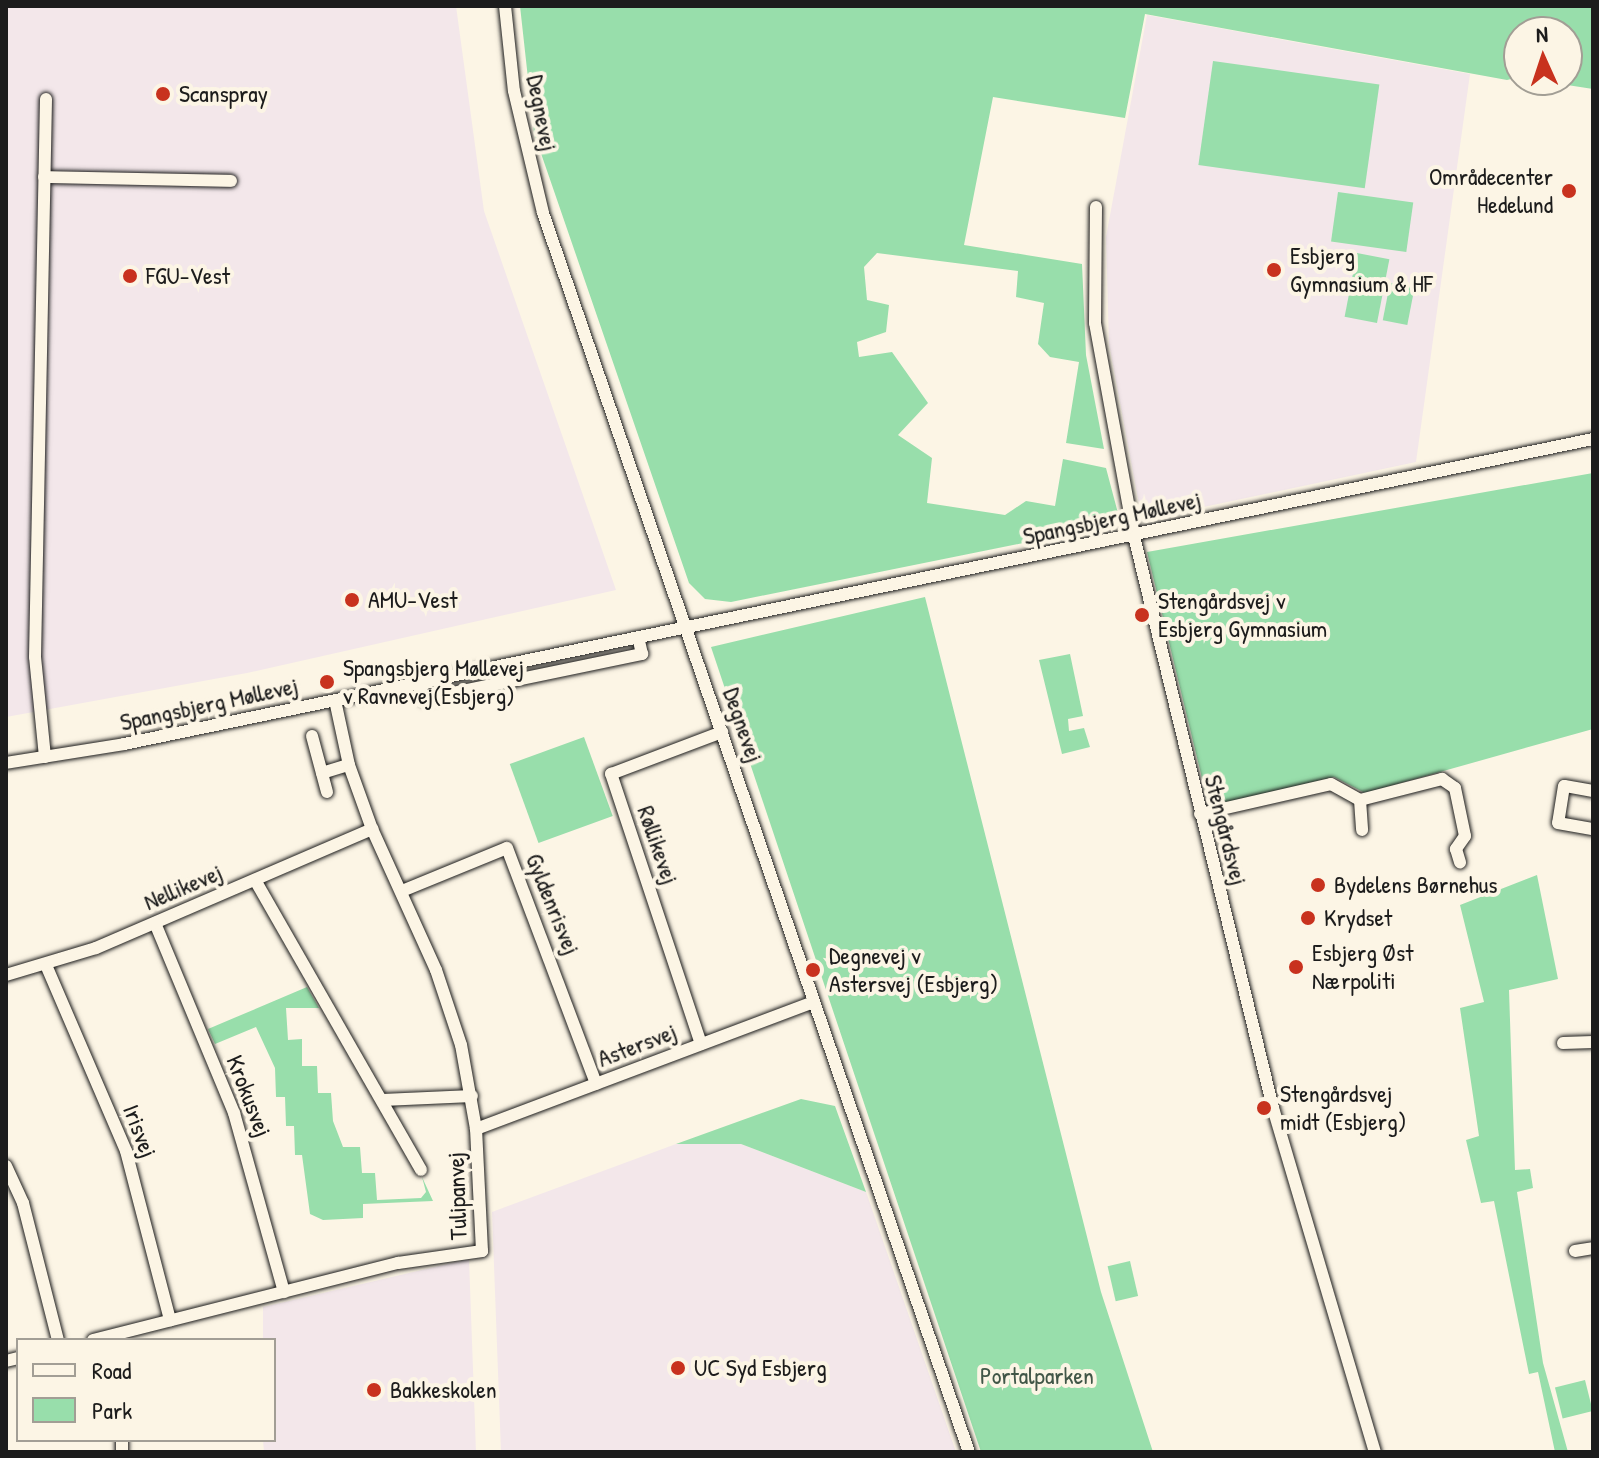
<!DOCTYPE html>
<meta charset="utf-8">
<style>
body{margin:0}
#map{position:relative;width:1599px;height:1458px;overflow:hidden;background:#fcf5e5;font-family:"Patrick Hand",sans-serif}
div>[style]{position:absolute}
.built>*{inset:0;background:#f3e7ea}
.green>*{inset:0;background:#98deab;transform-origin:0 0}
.roads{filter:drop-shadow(0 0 2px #1c1c1c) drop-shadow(0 0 2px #1c1c1c)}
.minor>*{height:12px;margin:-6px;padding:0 6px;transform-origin:6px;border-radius:6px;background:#fcf5e5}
.dots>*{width:22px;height:22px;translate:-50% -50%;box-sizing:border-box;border:4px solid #fcf5e5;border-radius:50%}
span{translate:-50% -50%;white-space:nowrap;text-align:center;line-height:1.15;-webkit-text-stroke:8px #fcf5e5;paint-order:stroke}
.poi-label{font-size:24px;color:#1c1c1c}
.left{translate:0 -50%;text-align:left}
.right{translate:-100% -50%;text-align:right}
.street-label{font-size:24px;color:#1c1c1c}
.park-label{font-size:24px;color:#415647}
.frame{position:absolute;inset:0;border:8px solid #1c1c1c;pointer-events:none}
.legend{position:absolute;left:16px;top:1338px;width:260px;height:104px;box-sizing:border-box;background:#fcf5e5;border:2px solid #a29e95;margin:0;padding:10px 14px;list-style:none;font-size:24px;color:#1c1c1c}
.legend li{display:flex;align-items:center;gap:16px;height:40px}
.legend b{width:40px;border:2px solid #a29e95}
.north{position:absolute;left:1503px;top:16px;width:80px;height:80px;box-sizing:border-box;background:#fcf5e5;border:2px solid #a29e95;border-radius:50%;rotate:357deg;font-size:22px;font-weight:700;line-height:32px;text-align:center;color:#1c1c1c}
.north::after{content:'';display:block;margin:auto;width:28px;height:36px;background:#c8321e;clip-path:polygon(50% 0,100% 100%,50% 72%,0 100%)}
</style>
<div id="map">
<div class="built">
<div style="clip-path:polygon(6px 6px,456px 6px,484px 211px,616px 590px,247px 673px,6px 717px)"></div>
<div style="clip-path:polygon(1147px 15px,1470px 74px,1416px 462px,1142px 520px,1109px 344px,1106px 237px)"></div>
<div style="clip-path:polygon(676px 1144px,741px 1144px,866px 1192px,956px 1452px,501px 1452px,492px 1212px)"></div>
<div style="clip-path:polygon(469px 1259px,476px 1452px,264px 1452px,263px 1440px,274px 1440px,274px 1340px,263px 1340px,263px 1307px)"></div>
</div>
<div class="green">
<div style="clip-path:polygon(520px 6px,1593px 6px,1593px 89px,1535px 80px,1567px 80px,1567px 32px,1519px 32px,1519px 77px,1507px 80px,1145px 14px,1125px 118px,993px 97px,964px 245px,1082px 264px,1086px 355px,1104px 449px,1066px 443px,1079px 362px,1050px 357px,1038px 344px,1044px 303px,1016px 297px,1018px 271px,877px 253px,864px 267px,867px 300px,889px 305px,886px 332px,857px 342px,859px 357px,892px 352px,928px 403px,898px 435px,932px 458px,927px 503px,1005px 515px,1026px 501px,1055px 506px,1063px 459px,1106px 468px,1119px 517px,1112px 523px,1069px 522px,1048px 538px,731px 602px,705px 599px,689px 583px,534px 133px)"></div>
<div style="left:1213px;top:61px;width:168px;height:105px;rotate:8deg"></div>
<div style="left:1338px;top:192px;width:76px;height:50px;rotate:8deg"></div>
<div style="left:1357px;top:253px;width:33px;height:65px;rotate:11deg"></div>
<div style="left:1390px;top:283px;width:25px;height:38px;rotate:11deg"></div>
<div style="clip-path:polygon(1593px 473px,1593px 729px,1365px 793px,1334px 777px,1209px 807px,1147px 552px)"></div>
<div style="clip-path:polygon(925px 597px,1101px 1292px,1153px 1452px,981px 1452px,711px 647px)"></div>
<div style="clip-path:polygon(1070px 654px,1083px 716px,1068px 719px,1069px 731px,1084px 728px,1090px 747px,1062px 754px,1039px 660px)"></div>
<div style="left:584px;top:737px;width:84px;height:79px;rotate:70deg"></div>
<div style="clip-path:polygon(1537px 875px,1558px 979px,1509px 990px,1515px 1170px,1530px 1169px,1533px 1188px,1517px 1192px,1543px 1363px,1568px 1452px,1555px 1452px,1538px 1372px,1529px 1374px,1494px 1201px,1481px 1203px,1466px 1140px,1479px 1136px,1460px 1008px,1484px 1002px,1460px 905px)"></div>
<div style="clip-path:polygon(307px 987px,319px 1008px,286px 1008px,288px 1040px,302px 1039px,302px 1066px,317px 1066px,318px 1093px,331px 1093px,333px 1121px,343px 1147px,360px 1147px,362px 1173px,375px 1173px,377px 1200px,421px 1198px,426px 1192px,422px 1177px,433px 1201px,363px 1204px,363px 1218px,323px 1220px,310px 1214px,302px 1155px,295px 1155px,294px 1126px,286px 1126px,285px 1097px,276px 1097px,275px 1068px,256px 1027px,215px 1044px,208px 1029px)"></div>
<div style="clip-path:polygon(801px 1099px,835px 1106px,866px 1192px,741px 1144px,676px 1144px)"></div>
<div style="left:1130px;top:1261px;width:36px;height:23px;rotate:77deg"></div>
<div style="left:1585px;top:1380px;width:32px;height:31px;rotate:76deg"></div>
</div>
<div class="roads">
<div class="minor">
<div style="left:505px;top:6px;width:85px;rotate:84deg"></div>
<div style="left:514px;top:91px;width:125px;rotate:76.6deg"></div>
<div style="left:543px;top:213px;width:1310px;rotate:71.03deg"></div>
<div style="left:44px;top:177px;width:187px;rotate:1.2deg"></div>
<div style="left:1096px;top:207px;width:116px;rotate:90.5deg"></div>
<div style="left:1095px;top:323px;width:217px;rotate:79.6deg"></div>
<div style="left:1134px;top:536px;width:589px;rotate:76.34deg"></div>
<div style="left:1273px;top:1108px;width:359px;rotate:73.5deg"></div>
<div style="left:419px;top:683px;width:17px;rotate:73deg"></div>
<div style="left:424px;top:699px;width:223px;rotate:-11.7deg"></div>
<div style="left:642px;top:654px;width:17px;rotate:-103deg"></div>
<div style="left:312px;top:736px;width:58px;rotate:75deg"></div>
<div style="left:45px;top:757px;width:100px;rotate:-95.7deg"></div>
<div style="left:35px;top:657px;width:558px;rotate:-88.87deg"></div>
<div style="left:6px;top:763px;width:120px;rotate:-9.1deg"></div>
<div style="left:124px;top:744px;width:1500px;rotate:-11.73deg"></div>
<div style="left:322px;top:773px;width:28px;rotate:-17deg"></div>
<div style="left:1593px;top:791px;width:29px;rotate:-170deg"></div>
<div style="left:1564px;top:786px;width:37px;rotate:99deg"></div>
<div style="left:1558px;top:823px;width:36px;rotate:10deg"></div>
<div style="left:1360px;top:800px;width:30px;rotate:86deg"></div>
<div style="left:1200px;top:814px;width:134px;rotate:-12.9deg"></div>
<div style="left:1331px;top:784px;width:33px;rotate:29deg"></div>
<div style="left:1360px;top:800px;width:85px;rotate:-14.4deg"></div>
<div style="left:1442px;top:779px;width:16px;rotate:35deg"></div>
<div style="left:1455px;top:788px;width:49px;rotate:78.2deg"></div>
<div style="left:1465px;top:836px;width:16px;rotate:125deg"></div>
<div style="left:1456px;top:849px;width:14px;rotate:73deg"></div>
<div style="left:255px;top:880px;width:334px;rotate:60.2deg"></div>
<div style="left:402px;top:891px;width:113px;rotate:-22.3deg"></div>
<div style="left:507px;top:848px;width:252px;rotate:69.3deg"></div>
<div style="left:155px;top:923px;width:206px;rotate:67.4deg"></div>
<div style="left:234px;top:1113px;width:186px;rotate:74.4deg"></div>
<div style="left:46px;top:965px;width:202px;rotate:66.7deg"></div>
<div style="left:126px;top:1151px;width:175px;rotate:75.4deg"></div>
<div style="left:6px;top:975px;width:94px;rotate:-16.7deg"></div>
<div style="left:96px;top:948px;width:301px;rotate:-23.3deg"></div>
<div style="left:1563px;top:1043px;width:30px;rotate:-2deg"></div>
<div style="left:701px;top:1044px;width:285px;rotate:-108.4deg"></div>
<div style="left:611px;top:774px;width:119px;rotate:-20.7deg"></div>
<div style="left:383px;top:1100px;width:89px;rotate:-2.6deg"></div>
<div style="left:476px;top:1129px;width:360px;rotate:-20.6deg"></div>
<div style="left:6px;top:1166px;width:41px;rotate:65.3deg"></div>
<div style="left:23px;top:1203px;width:141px;rotate:75.7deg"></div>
<div style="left:1575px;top:1251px;width:18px;rotate:-9deg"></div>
<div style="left:93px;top:1340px;width:315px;rotate:-14.2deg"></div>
<div style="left:398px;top:1263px;width:85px;rotate:-8.1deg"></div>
<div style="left:482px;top:1251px;width:122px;rotate:-92.8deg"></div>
<div style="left:476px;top:1129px;width:85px;rotate:-100.1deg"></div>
<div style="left:461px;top:1045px;width:79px;rotate:-108.4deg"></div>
<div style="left:436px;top:970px;width:155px;rotate:-114.4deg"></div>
<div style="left:372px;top:829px;width:68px;rotate:-109.8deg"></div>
<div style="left:349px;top:765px;width:66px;rotate:-102.2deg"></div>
<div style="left:6px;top:1361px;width:12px;rotate:-14deg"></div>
<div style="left:122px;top:1452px;width:12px;rotate:-90deg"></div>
</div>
</div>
<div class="dots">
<div style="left:163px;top:94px;background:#c8321e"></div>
<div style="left:1569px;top:191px;background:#c8321e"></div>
<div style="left:1274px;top:270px;background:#c8321e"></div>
<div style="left:130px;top:276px;background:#c8321e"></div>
<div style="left:352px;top:600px;background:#c8321e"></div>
<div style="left:1142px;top:615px;background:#c8321e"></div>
<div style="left:327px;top:682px;background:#c8321e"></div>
<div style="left:1318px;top:885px;background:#c8321e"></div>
<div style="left:1308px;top:918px;background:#c8321e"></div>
<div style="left:1296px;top:967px;background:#c8321e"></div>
<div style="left:813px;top:970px;background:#c8321e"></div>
<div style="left:1264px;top:1108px;background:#c8321e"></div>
<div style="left:678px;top:1368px;background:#c8321e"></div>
<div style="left:374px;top:1390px;background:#c8321e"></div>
</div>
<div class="poi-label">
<span class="left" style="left:179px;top:94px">Scanspray</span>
<span class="right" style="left:1553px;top:191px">Områdecenter<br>Hedelund</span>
<span class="left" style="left:1290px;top:270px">Esbjerg<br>Gymnasium &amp; HF</span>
<span class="left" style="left:146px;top:276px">FGU-Vest</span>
<span class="left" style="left:368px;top:600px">AMU-Vest</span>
<span class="left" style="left:1158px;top:615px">Stengårdsvej v<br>Esbjerg Gymnasium</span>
<span class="left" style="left:343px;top:682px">Spangsbjerg Møllevej<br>v Ravnevej(Esbjerg)</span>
<span class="left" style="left:1334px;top:885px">Bydelens Børnehus</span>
<span class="left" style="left:1324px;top:918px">Krydset</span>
<span class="left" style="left:1312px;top:967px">Esbjerg Øst<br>Nærpoliti</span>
<span class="left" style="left:829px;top:970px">Degnevej v<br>Astersvej (Esbjerg)</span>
<span class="left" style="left:1280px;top:1108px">Stengårdsvej<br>midt (Esbjerg)</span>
<span class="left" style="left:694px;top:1368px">UC Syd Esbjerg</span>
<span class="left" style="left:390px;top:1390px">Bakkeskolen</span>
</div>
<div class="street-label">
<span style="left:542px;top:113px;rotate:79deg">Degnevej</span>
<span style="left:1112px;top:518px;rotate:-12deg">Spangsbjerg Møllevej</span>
<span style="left:209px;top:704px;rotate:-12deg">Spangsbjerg Møllevej</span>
<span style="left:743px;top:725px;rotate:71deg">Degnevej</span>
<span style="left:1226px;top:830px;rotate:76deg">Stengårdsvej</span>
<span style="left:658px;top:845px;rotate:71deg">Røllikevej</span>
<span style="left:183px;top:887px;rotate:-23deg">Nellikevej</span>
<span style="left:553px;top:904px;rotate:68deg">Gyldenrisvej</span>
<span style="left:637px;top:1045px;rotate:-21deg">Astersvej</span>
<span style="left:249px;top:1096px;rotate:69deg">Krokusvej</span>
<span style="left:140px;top:1131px;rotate:69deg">Irisvej</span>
<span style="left:457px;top:1196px;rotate:-92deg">Tulipanvej</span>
</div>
<div class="park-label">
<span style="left:1037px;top:1376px">Portalparken</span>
</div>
<div class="frame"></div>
<ul class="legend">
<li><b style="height:10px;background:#fcf5e5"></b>Road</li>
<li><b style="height:22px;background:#98deab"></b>Park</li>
</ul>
<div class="north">N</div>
</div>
